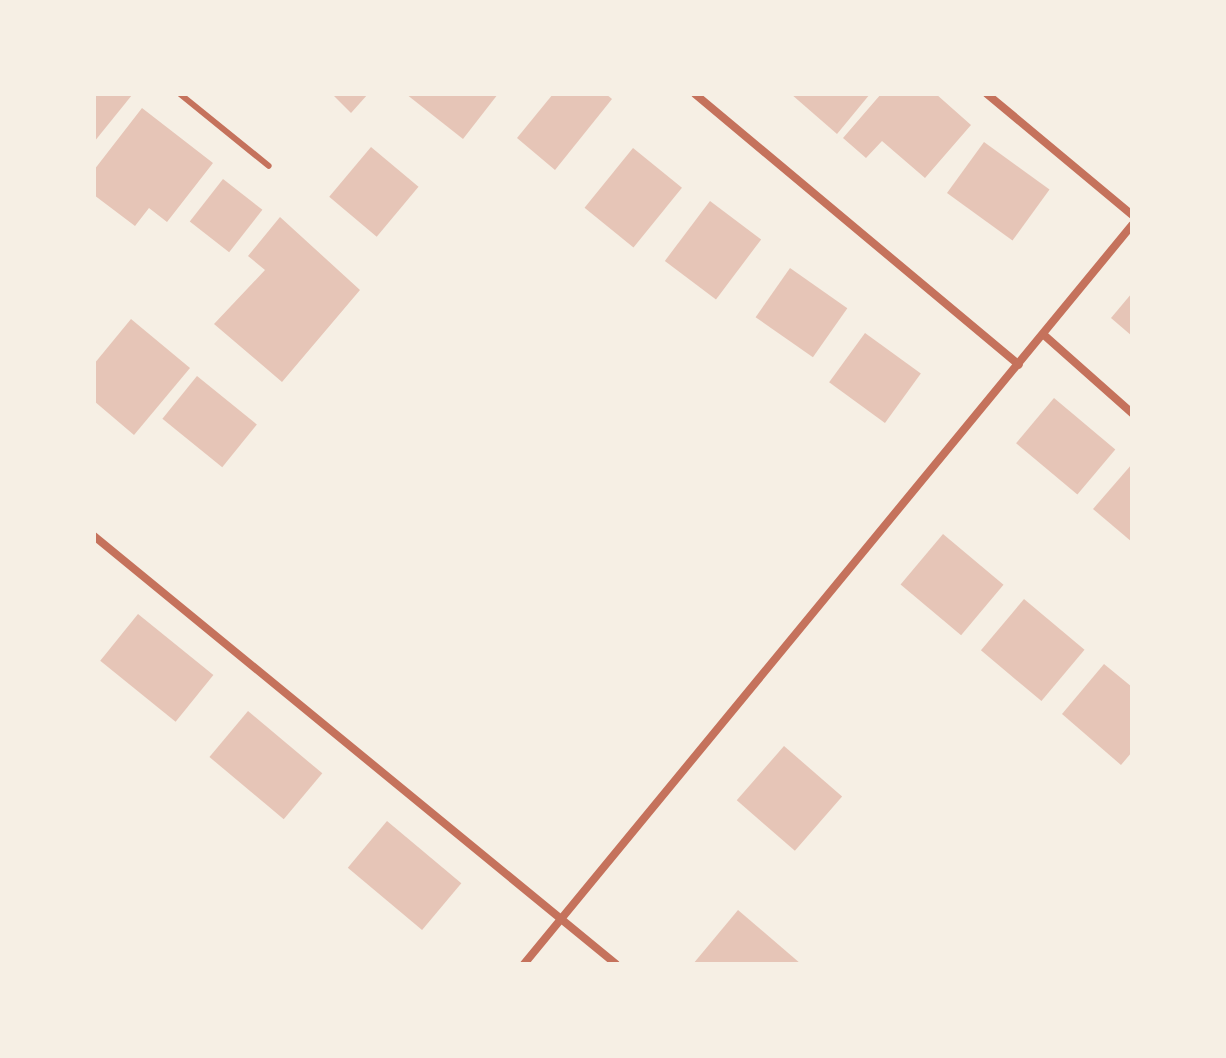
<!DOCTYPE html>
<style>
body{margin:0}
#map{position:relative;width:1226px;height:1058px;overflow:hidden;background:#f6efe4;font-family:"Sofia Sans Condensed",sans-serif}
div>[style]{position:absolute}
.building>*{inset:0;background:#e6c5b7;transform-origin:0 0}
.service>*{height:6px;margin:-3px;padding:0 3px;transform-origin:3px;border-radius:3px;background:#c5725c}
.minor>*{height:8px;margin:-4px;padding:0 4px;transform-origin:4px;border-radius:4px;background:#c5725c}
span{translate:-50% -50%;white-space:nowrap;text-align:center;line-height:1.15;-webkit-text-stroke:8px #f6efe4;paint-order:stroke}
.frame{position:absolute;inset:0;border:96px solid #f6efe4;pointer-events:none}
</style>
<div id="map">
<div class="building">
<div style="clip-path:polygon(94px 94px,132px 95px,94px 142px)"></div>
<div style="clip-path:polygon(332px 94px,368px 94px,351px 113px)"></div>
<div style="clip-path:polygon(406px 94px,498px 94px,463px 139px)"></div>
<div style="clip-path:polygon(553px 94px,606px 94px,612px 99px,555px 170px,517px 138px)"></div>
<div style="clip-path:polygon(791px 94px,870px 94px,837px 134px)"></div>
<div style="clip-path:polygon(881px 94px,936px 94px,971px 125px,925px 178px,882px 141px,866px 158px,843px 138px)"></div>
<div style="clip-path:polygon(142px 108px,213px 163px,167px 222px,149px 208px,135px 226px,94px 195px,94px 170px)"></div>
<div style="left:984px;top:142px;width:81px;height:63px;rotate:36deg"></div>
<div style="left:371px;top:147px;width:62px;height:65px;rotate:40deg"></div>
<div style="left:633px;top:148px;width:63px;height:77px;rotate:39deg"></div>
<div style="left:223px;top:179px;width:50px;height:54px;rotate:38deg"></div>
<div style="left:710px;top:201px;width:64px;height:75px;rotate:37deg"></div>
<div style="clip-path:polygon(280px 217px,360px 290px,282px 382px,214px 324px,265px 270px,248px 256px)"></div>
<div style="left:790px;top:268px;width:70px;height:60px;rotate:35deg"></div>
<div style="clip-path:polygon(1132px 293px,1132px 336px,1111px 318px)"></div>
<div style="clip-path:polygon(131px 319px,190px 368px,134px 435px,94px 401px,94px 364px)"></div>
<div style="left:865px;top:333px;width:69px;height:61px;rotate:36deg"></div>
<div style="left:197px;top:376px;width:77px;height:55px;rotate:39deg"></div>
<div style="left:1054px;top:398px;width:80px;height:59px;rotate:40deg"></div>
<div style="clip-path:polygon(1132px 464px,1132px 542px,1093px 509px)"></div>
<div style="left:943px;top:534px;width:79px;height:66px;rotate:40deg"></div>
<div style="left:1024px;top:599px;width:79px;height:67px;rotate:40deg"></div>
<div style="left:138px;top:614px;width:97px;height:60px;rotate:39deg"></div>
<div style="clip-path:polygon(1104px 664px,1132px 687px,1132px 752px,1121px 765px,1062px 714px)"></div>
<div style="left:248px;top:711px;width:97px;height:60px;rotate:40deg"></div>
<div style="left:784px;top:746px;width:77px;height:72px;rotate:41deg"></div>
<div style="left:387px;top:821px;width:97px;height:61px;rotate:40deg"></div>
<div style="clip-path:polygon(738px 910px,801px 964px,693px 964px)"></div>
</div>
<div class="service">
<div style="left:180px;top:94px;width:114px;rotate:39deg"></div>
</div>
<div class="minor">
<div style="left:695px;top:94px;width:422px;rotate:39.9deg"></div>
<div style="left:987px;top:94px;width:189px;rotate:39.8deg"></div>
<div style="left:1044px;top:335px;width:118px;rotate:41.6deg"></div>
<div style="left:94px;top:536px;width:675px;rotate:39.35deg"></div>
<div style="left:524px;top:964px;width:957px;rotate:-50.55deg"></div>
</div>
<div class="frame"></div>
</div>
